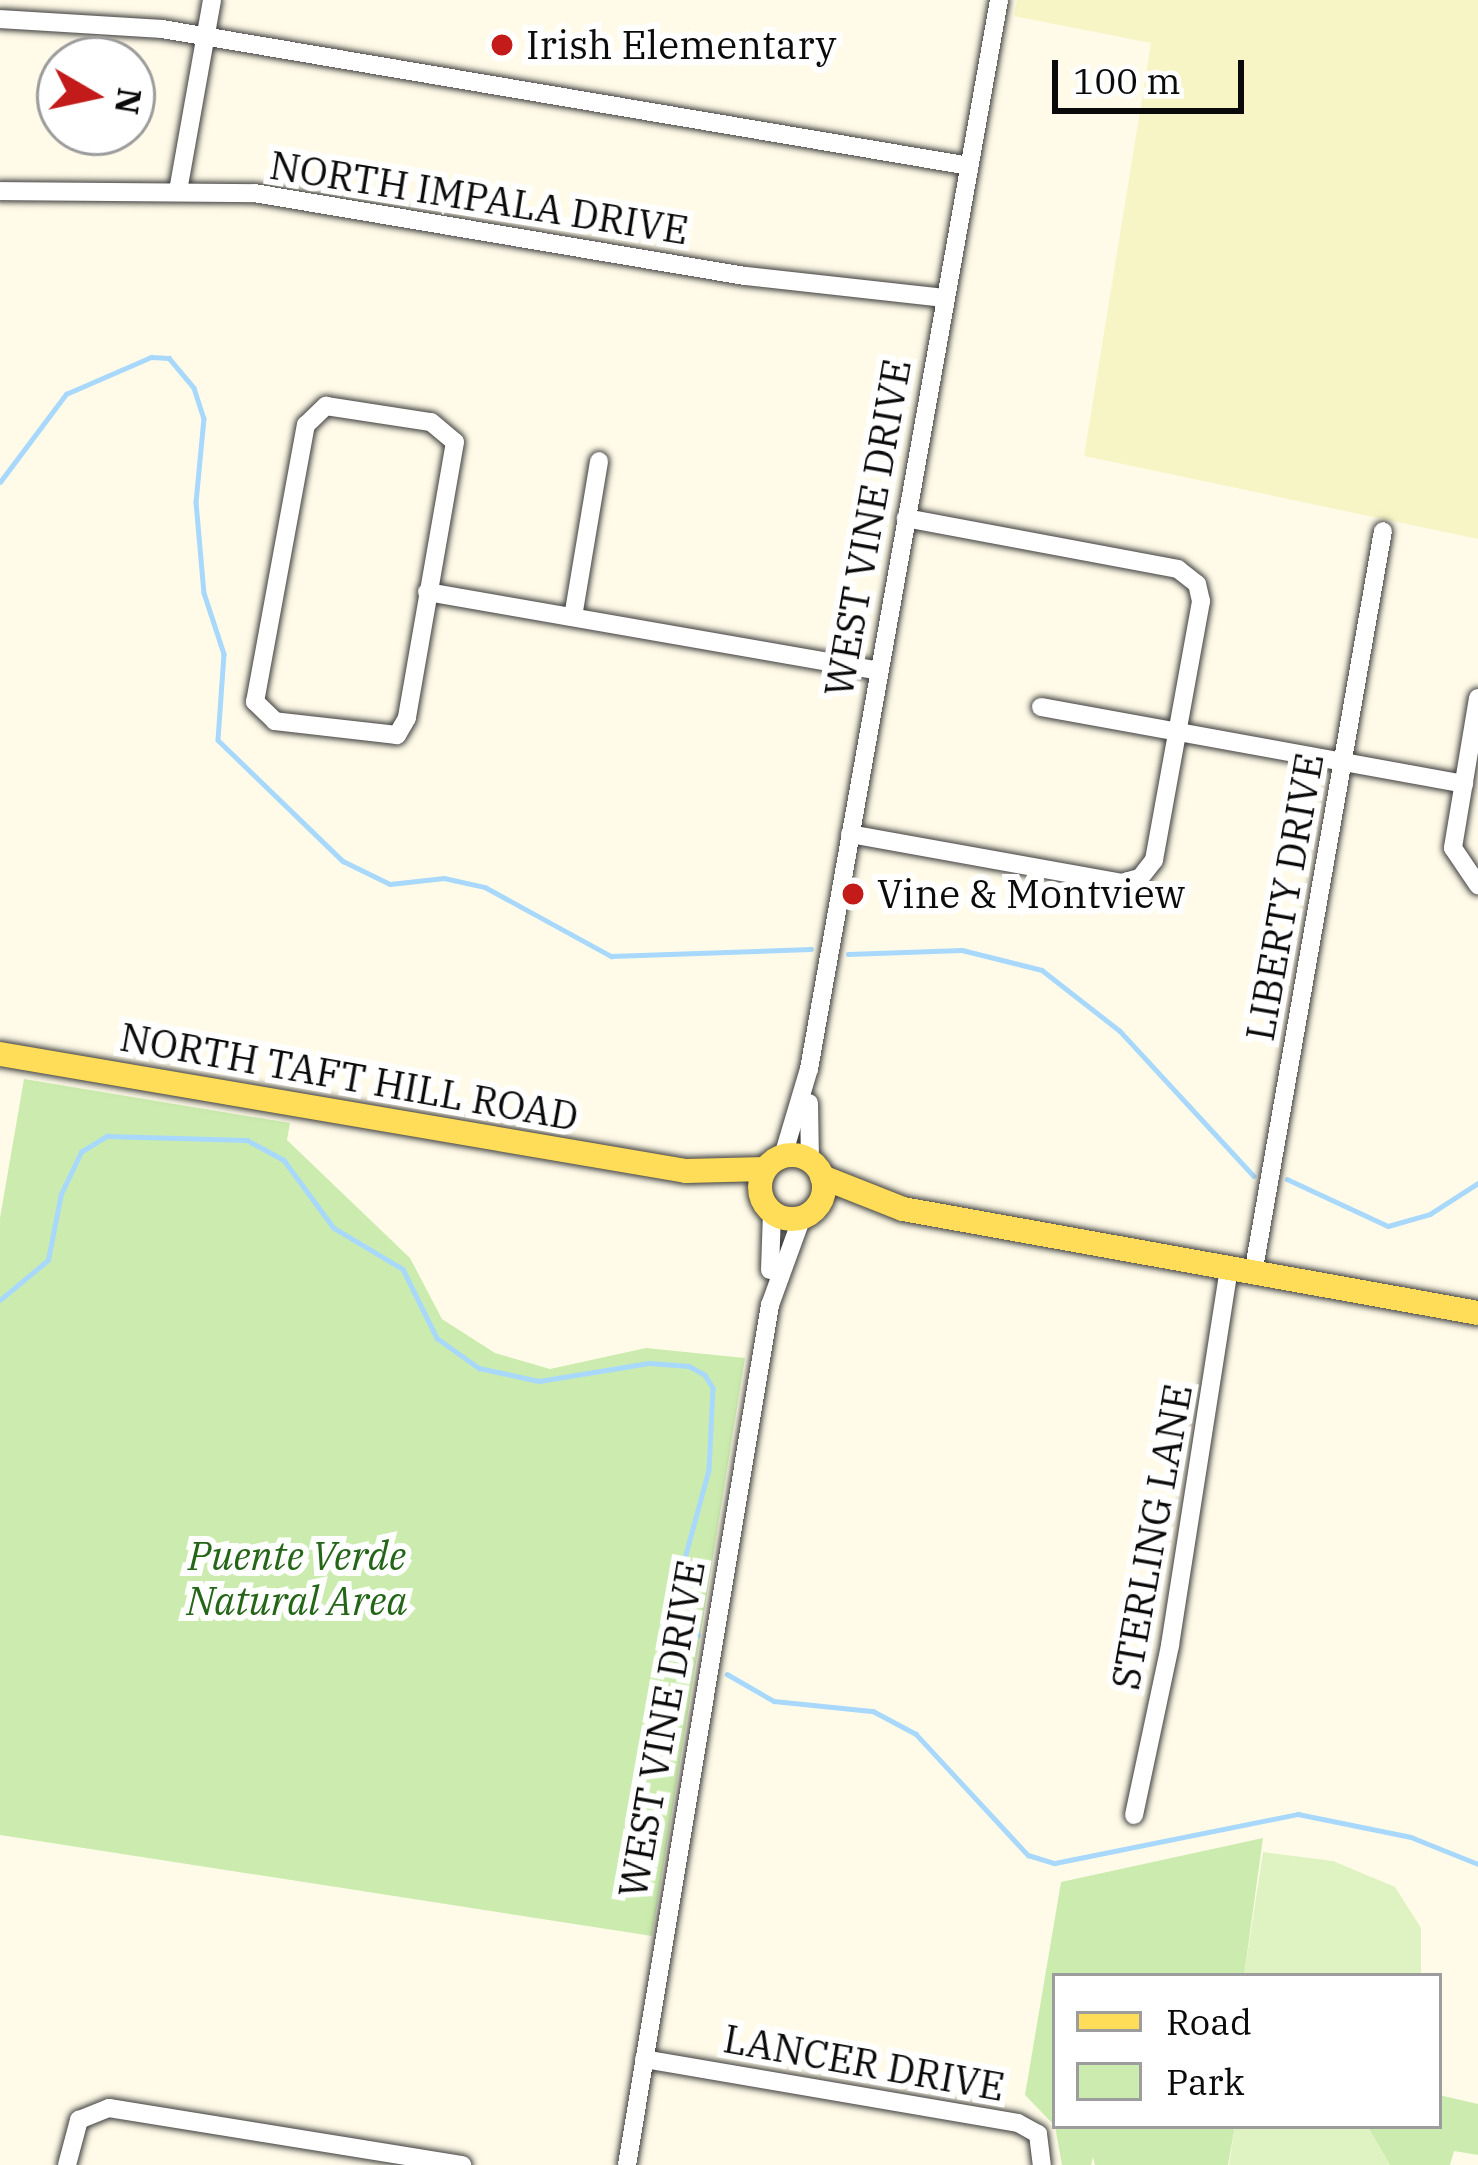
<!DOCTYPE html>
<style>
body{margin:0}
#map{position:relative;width:1478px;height:2165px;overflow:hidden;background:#fffbe8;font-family:"IBM Plex Serif",serif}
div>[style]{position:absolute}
.farmland>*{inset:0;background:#f7f5c6}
.green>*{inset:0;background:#ccecaf}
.pitch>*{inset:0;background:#dff2c1}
.stream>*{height:4.5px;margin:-2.25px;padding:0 2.25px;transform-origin:2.25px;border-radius:2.25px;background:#a8d8fb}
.roads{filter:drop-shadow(0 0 3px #3d3d3d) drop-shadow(0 0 3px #3d3d3d)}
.minor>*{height:18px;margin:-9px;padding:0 9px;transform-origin:9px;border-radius:9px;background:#fff}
.major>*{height:24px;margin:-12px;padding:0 12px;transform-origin:12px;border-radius:12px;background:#ffdd58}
.major>.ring{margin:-12px;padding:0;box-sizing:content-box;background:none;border:24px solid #ffdd58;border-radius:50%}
.dots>*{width:33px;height:33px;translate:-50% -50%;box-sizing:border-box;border:6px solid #fff;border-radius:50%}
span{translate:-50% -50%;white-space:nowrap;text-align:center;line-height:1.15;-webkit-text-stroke:12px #fff;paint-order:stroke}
.poi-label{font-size:39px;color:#0a0a0a}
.left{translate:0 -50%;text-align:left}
.street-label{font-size:39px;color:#0a0a0a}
.park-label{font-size:39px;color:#246517;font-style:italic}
.legend{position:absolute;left:1052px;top:1973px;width:390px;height:156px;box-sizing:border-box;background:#fff;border:3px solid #9d9d9d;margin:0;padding:15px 21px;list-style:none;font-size:36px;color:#0a0a0a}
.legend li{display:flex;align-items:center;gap:24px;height:60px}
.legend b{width:60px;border:3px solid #9d9d9d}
.north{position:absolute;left:36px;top:36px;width:120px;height:120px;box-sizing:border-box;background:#fff;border:3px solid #9d9d9d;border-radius:50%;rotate:99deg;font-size:33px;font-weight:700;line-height:48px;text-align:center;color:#0a0a0a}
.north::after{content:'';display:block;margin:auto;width:42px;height:54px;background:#c31a1a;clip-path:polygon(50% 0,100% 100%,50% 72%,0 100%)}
.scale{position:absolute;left:1052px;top:60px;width:192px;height:54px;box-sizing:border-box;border:6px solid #0a0a0a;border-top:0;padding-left:15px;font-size:36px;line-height:42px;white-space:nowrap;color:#0a0a0a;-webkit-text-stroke:9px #fff;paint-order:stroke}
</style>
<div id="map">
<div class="farmland">
<div style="clip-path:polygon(1017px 0,1478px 0,1478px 539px,1084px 456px,1151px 43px,1014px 16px)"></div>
</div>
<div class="green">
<div style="clip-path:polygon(24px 1079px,290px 1123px,287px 1140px,410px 1258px,442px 1319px,495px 1353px,550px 1369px,646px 1348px,745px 1358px,652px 1936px,0 1835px,0 1218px)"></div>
<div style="clip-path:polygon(1263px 1838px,1244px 1976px,1055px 1976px,1055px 2126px,1025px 2095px,1061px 1882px)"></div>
<div style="clip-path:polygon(1439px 2095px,1478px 2104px,1478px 2155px,1454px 2151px,1450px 2165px,1390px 2165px,1367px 2126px,1439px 2126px)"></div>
<div style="clip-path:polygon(1055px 2126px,1235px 2126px,1228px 2165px,1095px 2165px,1093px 2157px,1091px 2165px,1062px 2165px)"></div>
</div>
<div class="pitch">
<div style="clip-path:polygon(1263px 1852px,1333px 1861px,1395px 1887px,1421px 1928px,1421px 1976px,1244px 1976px)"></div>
<div style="clip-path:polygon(1235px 2126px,1367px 2126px,1390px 2165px,1229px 2165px)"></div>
</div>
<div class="stream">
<div style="left:0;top:482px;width:110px;rotate:-53.1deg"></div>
<div style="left:66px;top:394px;width:93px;rotate:-23.5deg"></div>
<div style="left:151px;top:357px;width:18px;rotate:3deg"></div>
<div style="left:169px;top:358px;width:39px;rotate:50deg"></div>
<div style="left:194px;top:388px;width:32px;rotate:72deg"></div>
<div style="left:204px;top:418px;width:84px;rotate:95.4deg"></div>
<div style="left:196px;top:502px;width:91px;rotate:85deg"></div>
<div style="left:204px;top:593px;width:64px;rotate:71.8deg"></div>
<div style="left:224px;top:654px;width:86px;rotate:94deg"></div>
<div style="left:218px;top:740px;width:174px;rotate:44.1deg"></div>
<div style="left:343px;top:861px;width:52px;rotate:26.1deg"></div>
<div style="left:390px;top:884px;width:54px;rotate:-6.3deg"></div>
<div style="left:444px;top:878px;width:42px;rotate:12.4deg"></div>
<div style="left:485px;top:887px;width:144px;rotate:28.7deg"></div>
<div style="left:611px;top:956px;width:200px;rotate:-2deg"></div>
<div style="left:848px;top:954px;width:114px;rotate:-2deg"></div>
<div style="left:962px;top:950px;width:82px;rotate:14deg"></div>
<div style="left:1042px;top:970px;width:99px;rotate:38deg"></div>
<div style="left:1120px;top:1031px;width:197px;rotate:47.3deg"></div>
<div style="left:1287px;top:1179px;width:111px;rotate:25deg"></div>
<div style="left:1388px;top:1226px;width:44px;rotate:-15.9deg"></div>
<div style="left:1430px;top:1214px;width:57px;rotate:-32.9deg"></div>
<div style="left:0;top:1300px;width:62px;rotate:-39.8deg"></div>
<div style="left:48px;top:1260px;width:67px;rotate:-78.9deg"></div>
<div style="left:61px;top:1194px;width:47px;rotate:-64.5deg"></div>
<div style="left:81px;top:1152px;width:31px;rotate:-32deg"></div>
<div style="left:107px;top:1136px;width:140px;rotate:1.6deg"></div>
<div style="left:247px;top:1140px;width:42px;rotate:28.4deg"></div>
<div style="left:284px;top:1160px;width:84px;rotate:53.7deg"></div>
<div style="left:334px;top:1228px;width:80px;rotate:30.7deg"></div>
<div style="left:403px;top:1269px;width:77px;rotate:63.8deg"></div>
<div style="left:437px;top:1338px;width:52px;rotate:35.5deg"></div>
<div style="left:479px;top:1368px;width:61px;rotate:12.2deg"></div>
<div style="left:539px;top:1381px;width:111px;rotate:-9.3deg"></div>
<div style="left:649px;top:1363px;width:40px;rotate:4.3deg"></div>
<div style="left:689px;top:1366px;width:18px;rotate:29deg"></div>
<div style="left:705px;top:1375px;width:15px;rotate:58deg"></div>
<div style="left:713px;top:1388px;width:82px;rotate:92.8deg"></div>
<div style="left:709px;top:1470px;width:99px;rotate:105.2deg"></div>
<div style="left:683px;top:1566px;width:71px;rotate:77.7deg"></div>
<div style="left:727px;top:1674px;width:54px;rotate:29.9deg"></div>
<div style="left:774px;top:1701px;width:100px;rotate:5.8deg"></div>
<div style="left:873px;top:1711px;width:49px;rotate:28.1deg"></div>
<div style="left:916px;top:1734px;width:165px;rotate:47.2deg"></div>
<div style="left:1028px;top:1855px;width:28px;rotate:17deg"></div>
<div style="left:1055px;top:1863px;width:248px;rotate:-11.4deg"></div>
<div style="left:1298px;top:1814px;width:115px;rotate:11.5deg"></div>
<div style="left:1411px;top:1837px;width:72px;rotate:21.9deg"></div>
</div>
<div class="roads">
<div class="minor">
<div style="left:0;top:19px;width:162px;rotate:3.5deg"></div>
<div style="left:162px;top:29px;width:819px;rotate:9.63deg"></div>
<div style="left:0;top:191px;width:254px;rotate:0.5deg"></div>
<div style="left:254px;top:193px;width:499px;rotate:9.6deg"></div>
<div style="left:746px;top:276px;width:200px;rotate:6.3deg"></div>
<div style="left:178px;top:191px;width:194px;rotate:-79.9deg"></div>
<div style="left:326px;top:406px;width:106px;rotate:8.7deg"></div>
<div style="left:431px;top:422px;width:31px;rotate:40deg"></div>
<div style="left:455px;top:442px;width:280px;rotate:99.9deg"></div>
<div style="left:407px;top:718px;width:20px;rotate:120deg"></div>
<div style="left:397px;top:735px;width:123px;rotate:-173.5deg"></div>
<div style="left:275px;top:721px;width:28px;rotate:-136deg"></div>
<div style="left:255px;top:702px;width:282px;rotate:-79.6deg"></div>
<div style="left:306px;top:425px;width:28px;rotate:-44deg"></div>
<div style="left:427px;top:592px;width:459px;rotate:9.9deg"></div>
<div style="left:573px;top:617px;width:158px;rotate:-80.5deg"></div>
<div style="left:1478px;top:698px;width:152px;rotate:99.5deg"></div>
<div style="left:1453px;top:848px;width:45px;rotate:56deg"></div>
<div style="left:1041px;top:707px;width:430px;rotate:10.3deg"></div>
<div style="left:850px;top:834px;width:276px;rotate:10.2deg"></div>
<div style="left:1122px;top:883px;width:19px;rotate:-16deg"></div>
<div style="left:1140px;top:878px;width:23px;rotate:-52deg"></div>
<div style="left:1154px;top:860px;width:263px;rotate:-79.7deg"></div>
<div style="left:1201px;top:601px;width:17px;rotate:-103deg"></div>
<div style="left:1197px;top:584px;width:24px;rotate:-142deg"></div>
<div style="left:1178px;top:569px;width:277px;rotate:-169.4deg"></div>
<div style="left:809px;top:1103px;width:58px;rotate:89deg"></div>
<div style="left:783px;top:1156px;width:91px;rotate:-73.4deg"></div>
<div style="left:809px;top:1069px;width:1086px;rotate:-79.92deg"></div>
<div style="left:770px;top:1270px;width:58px;rotate:-88deg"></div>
<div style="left:1253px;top:1274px;width:754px;rotate:-80.08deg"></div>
<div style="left:1134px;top:1815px;width:174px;rotate:-78deg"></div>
<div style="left:1170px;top:1645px;width:380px;rotate:-81.1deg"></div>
<div style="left:644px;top:2059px;width:379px;rotate:9.7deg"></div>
<div style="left:1018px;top:2123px;width:23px;rotate:29deg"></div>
<div style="left:1038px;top:2134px;width:31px;rotate:83deg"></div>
<div style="left:67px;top:2165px;width:47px;rotate:-75.1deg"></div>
<div style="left:79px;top:2120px;width:32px;rotate:-22deg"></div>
<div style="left:109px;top:2108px;width:358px;rotate:9.2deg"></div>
<div style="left:627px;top:2165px;width:872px;rotate:-80.56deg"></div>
<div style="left:770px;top:1305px;width:94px;rotate:-70deg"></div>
</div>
<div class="major">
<div style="left:0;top:1054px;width:696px;rotate:9.68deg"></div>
<div style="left:686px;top:1171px;width:79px;rotate:-1.5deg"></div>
<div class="ring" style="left:760px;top:1155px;width:40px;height:40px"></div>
<div style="left:822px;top:1177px;width:87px;rotate:21.6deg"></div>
<div style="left:903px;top:1209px;width:584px;rotate:10.25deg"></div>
</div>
</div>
<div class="dots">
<div style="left:502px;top:45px;background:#c31a1a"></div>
<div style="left:853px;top:894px;background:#c31a1a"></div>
</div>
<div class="poi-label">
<span class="left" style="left:526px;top:45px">Irish Elementary</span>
<span class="left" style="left:877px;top:894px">Vine &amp; Montview</span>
</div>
<div class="street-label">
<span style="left:479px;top:198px;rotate:9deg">NORTH IMPALA DRIVE</span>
<span style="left:868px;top:528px;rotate:-80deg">WEST VINE DRIVE</span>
<span style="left:1285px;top:897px;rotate:-80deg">LIBERTY DRIVE</span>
<span style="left:349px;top:1077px;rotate:10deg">NORTH TAFT HILL ROAD</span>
<span style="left:1152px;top:1537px;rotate:-80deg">STERLING LANE</span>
<span style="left:662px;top:1729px;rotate:-80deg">WEST VINE DRIVE</span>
<span style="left:864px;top:2063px;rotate:10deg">LANCER DRIVE</span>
</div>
<div class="park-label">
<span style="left:297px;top:1579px">Puente Verde<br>Natural Area</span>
</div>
<ul class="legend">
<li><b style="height:15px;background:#ffdd58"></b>Road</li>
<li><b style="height:33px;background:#ccecaf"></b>Park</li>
</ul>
<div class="north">N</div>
<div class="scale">100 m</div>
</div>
